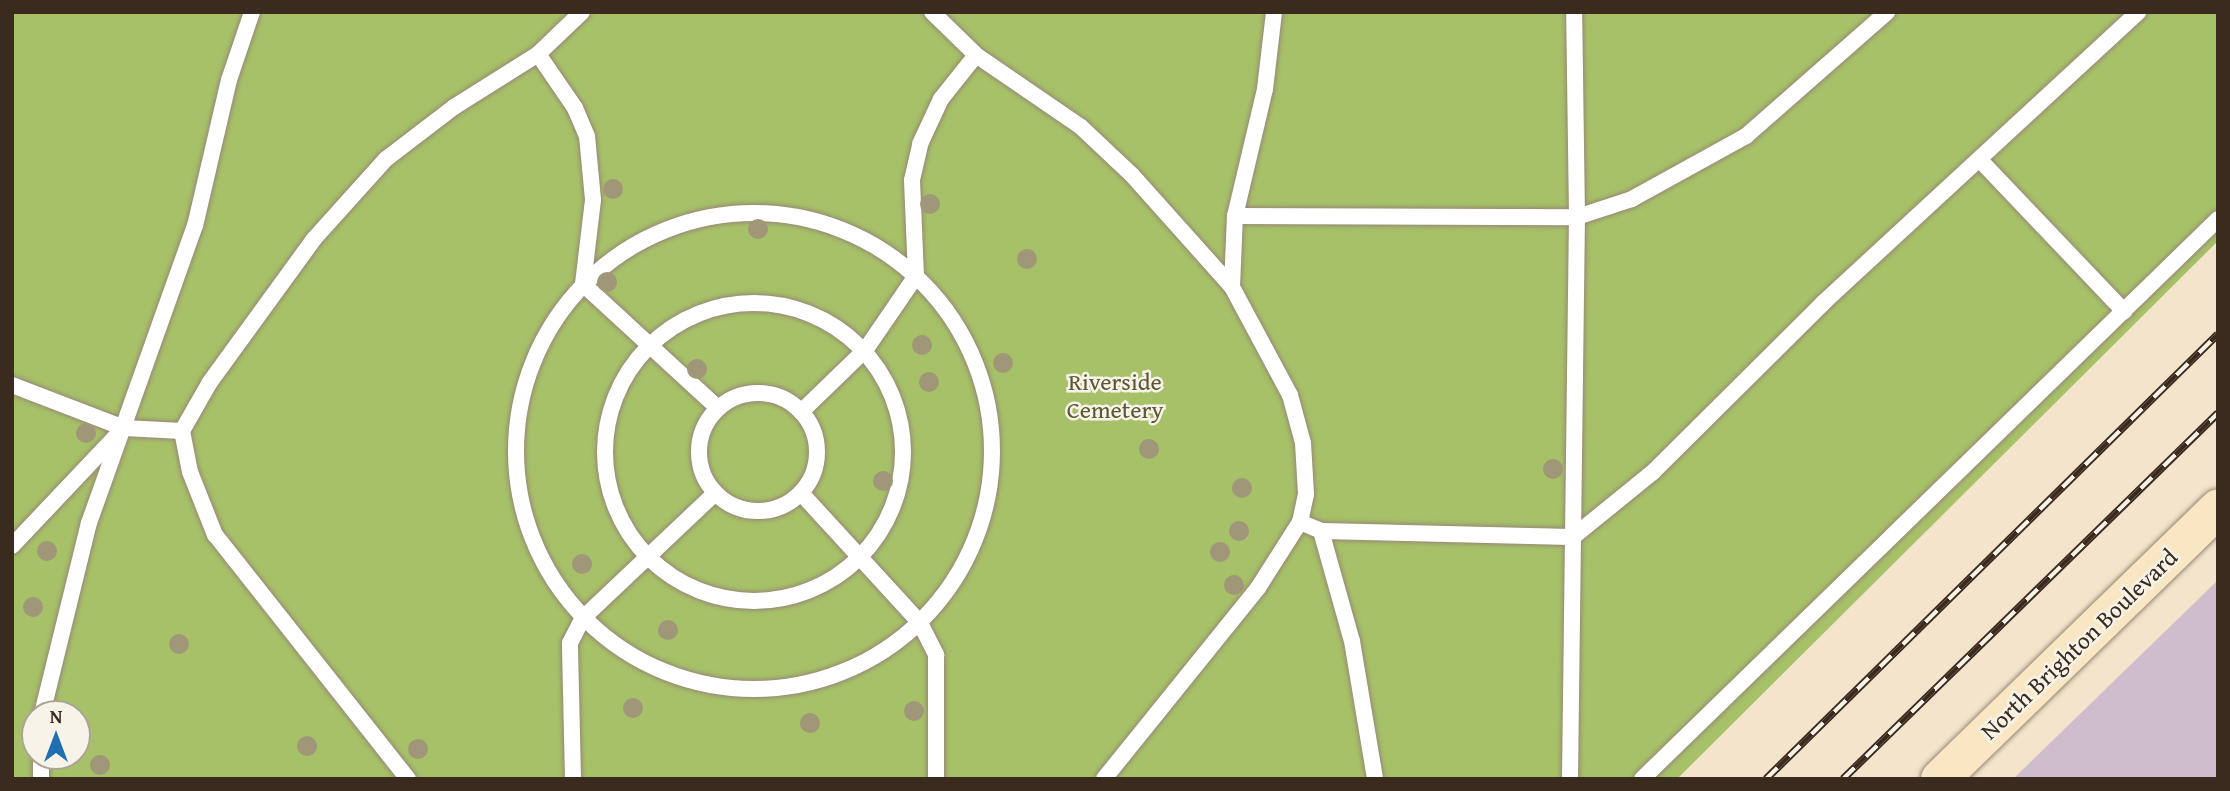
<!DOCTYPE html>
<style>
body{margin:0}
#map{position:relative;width:2230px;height:791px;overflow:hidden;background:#f4e4cc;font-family:"Gentium Book Plus",serif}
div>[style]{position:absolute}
.industrial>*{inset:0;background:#cfbdce}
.green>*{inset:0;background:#a6c168}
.roads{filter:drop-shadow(0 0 2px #988775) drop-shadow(0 0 2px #988775)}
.lane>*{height:16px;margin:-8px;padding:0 8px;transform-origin:8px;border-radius:8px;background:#fff}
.lane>.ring{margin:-8px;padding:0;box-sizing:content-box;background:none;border:16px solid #fff;border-radius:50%}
.secondary>*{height:38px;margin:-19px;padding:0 19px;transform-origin:19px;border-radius:19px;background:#f9e7c3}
.rail>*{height:8px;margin-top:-4px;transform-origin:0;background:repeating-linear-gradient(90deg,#f7f3e8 0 16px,#3b2a1e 0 32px);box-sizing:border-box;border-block:2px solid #3b2a1e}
.trees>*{width:20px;height:20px;margin:-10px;border-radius:50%;background:#a09678}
span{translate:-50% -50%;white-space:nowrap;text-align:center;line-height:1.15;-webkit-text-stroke:5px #f7f3e8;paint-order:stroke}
.park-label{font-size:24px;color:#5b5734}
.street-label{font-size:24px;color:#3b2a1e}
.frame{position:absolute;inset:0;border:14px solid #3b2a1e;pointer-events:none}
.north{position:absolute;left:21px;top:700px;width:70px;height:70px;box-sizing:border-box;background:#f7f3e8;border:2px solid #aca397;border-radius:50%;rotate:0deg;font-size:19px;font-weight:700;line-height:28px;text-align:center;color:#3b2a1e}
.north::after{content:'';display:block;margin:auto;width:24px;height:32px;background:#1f6fb2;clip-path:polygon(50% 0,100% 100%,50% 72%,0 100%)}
</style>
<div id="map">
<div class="industrial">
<div style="clip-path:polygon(2218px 580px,2218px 779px,2013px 779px)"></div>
</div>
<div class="green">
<div style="clip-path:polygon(evenodd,12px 12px,2218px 12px,2218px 241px,1677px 779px,12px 779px,12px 12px,35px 714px,77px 714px,77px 756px,35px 756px,35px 714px)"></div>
</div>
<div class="roads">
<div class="lane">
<div style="left:932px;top:12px;width:62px;rotate:44.3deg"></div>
<div style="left:976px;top:55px;width:127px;rotate:34.4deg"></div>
<div style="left:1081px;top:127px;width:70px;rotate:43.3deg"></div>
<div style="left:1132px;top:175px;width:150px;rotate:48.2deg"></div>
<div style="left:1232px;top:287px;width:123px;rotate:61.8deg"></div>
<div style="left:1290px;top:395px;width:50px;rotate:74.8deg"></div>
<div style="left:1303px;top:443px;width:51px;rotate:86.6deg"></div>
<div style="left:1306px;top:494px;width:29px;rotate:102deg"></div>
<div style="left:1300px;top:522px;width:78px;rotate:122.5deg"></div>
<div style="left:1258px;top:588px;width:245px;rotate:128.9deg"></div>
<div style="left:538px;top:54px;width:65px;rotate:55.6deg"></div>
<div style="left:575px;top:108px;width:30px;rotate:67deg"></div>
<div style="left:587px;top:136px;width:64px;rotate:84.6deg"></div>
<div style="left:593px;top:200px;width:85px;rotate:96.8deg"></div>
<div style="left:583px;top:284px;width:183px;rotate:42.6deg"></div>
<div style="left:1980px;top:160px;width:209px;rotate:46.4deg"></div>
<div class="ring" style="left:516px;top:213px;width:460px;height:460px"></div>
<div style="left:1235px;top:216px;width:342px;rotate:0.2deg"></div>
<div style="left:1577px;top:217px;width:58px;rotate:-18.1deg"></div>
<div style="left:1632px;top:199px;width:130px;rotate:-28.9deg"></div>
<div style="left:1746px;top:136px;width:188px;rotate:-41.3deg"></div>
<div style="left:1232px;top:287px;width:71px;rotate:-87.6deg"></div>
<div style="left:1235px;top:216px;width:130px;rotate:-76.7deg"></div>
<div style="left:1265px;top:89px;width:78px;rotate:-83.3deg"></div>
<div class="ring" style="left:605px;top:303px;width:282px;height:282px"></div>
<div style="left:12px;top:385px;width:120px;rotate:21deg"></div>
<div style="left:124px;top:428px;width:58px;rotate:3deg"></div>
<div class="ring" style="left:699px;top:393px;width:102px;height:102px"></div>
<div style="left:801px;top:412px;width:91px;rotate:-44.1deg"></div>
<div style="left:866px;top:349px;width:88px;rotate:-55.6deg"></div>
<div style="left:916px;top:276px;width:96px;rotate:-92.4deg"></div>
<div style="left:912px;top:180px;width:37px;rotate:-77deg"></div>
<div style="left:920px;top:144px;width:50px;rotate:-65deg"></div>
<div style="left:941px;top:99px;width:56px;rotate:-51.5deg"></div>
<div style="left:801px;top:493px;width:176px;rotate:47.5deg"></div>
<div style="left:920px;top:623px;width:36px;rotate:63deg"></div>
<div style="left:936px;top:655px;width:124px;rotate:90deg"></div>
<div style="left:1300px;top:522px;width:23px;rotate:23deg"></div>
<div style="left:1321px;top:531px;width:252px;rotate:1.4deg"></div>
<div style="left:1573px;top:537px;width:103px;rotate:-39.1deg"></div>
<div style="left:1653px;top:472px;width:240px;rotate:-44.8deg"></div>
<div style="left:1823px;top:303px;width:429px;rotate:-42.7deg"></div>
<div style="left:1321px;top:531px;width:114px;rotate:74.3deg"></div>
<div style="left:1352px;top:641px;width:140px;rotate:80.5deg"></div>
<div style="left:12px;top:546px;width:156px;rotate:-46.6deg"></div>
<div style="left:42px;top:714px;width:197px;rotate:-76.2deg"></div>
<div style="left:89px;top:523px;width:315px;rotate:-70.4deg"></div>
<div style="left:195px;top:226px;width:150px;rotate:-76.9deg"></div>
<div style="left:229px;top:80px;width:72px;rotate:-71.3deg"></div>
<div style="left:41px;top:756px;width:23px;rotate:90deg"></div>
<div style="left:408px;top:779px;width:311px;rotate:-128.3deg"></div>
<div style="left:215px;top:535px;width:68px;rotate:-111.6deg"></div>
<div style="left:190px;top:472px;width:42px;rotate:-101deg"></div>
<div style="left:182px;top:431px;width:56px;rotate:-60.3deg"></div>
<div style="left:210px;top:382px;width:175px;rotate:-54deg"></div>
<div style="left:313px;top:240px;width:109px;rotate:-48deg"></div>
<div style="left:386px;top:159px;width:86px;rotate:-37.4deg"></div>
<div style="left:454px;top:107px;width:99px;rotate:-32.2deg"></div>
<div style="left:538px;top:54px;width:61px;rotate:-43.7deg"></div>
<div style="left:573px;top:779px;width:136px;rotate:-91.3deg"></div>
<div style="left:570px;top:643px;width:28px;rotate:-63deg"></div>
<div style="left:583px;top:618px;width:182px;rotate:-43.4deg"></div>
<div style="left:1570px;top:779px;width:562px;rotate:-89.29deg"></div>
<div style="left:1577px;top:217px;width:205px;rotate:-90.8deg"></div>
<div style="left:1642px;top:779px;width:803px;rotate:-44.19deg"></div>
</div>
<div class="secondary">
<div style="left:1940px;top:779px;width:388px;rotate:-44.2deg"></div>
</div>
</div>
<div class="rail">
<div style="left:1766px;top:779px;width:634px;rotate:-44.55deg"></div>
<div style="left:1843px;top:779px;width:524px;rotate:-44.3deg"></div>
</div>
<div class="trees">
<div style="left:613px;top:189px"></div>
<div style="left:930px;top:204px"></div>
<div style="left:758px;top:229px"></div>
<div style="left:1027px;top:259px"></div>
<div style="left:607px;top:282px"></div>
<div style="left:922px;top:345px"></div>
<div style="left:1003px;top:363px"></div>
<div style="left:697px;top:369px"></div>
<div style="left:929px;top:382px"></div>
<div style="left:86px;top:433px"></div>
<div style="left:1149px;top:449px"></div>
<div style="left:1553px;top:469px"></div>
<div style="left:883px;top:481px"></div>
<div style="left:1242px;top:488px"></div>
<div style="left:1239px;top:531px"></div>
<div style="left:47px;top:551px"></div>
<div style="left:1220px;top:552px"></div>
<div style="left:582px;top:564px"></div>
<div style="left:1234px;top:585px"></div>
<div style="left:33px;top:607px"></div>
<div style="left:668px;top:630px"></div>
<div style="left:179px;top:644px"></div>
<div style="left:633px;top:708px"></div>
<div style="left:914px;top:711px"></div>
<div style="left:810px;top:723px"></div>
<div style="left:307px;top:746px"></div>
<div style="left:418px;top:749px"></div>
<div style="left:100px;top:765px"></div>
</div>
<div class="park-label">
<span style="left:1115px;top:396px">Riverside<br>Cemetery</span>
</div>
<div class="street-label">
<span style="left:2079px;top:644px;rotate:-44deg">North Brighton Boulevard</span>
</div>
<div class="frame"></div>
<div class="north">N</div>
</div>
